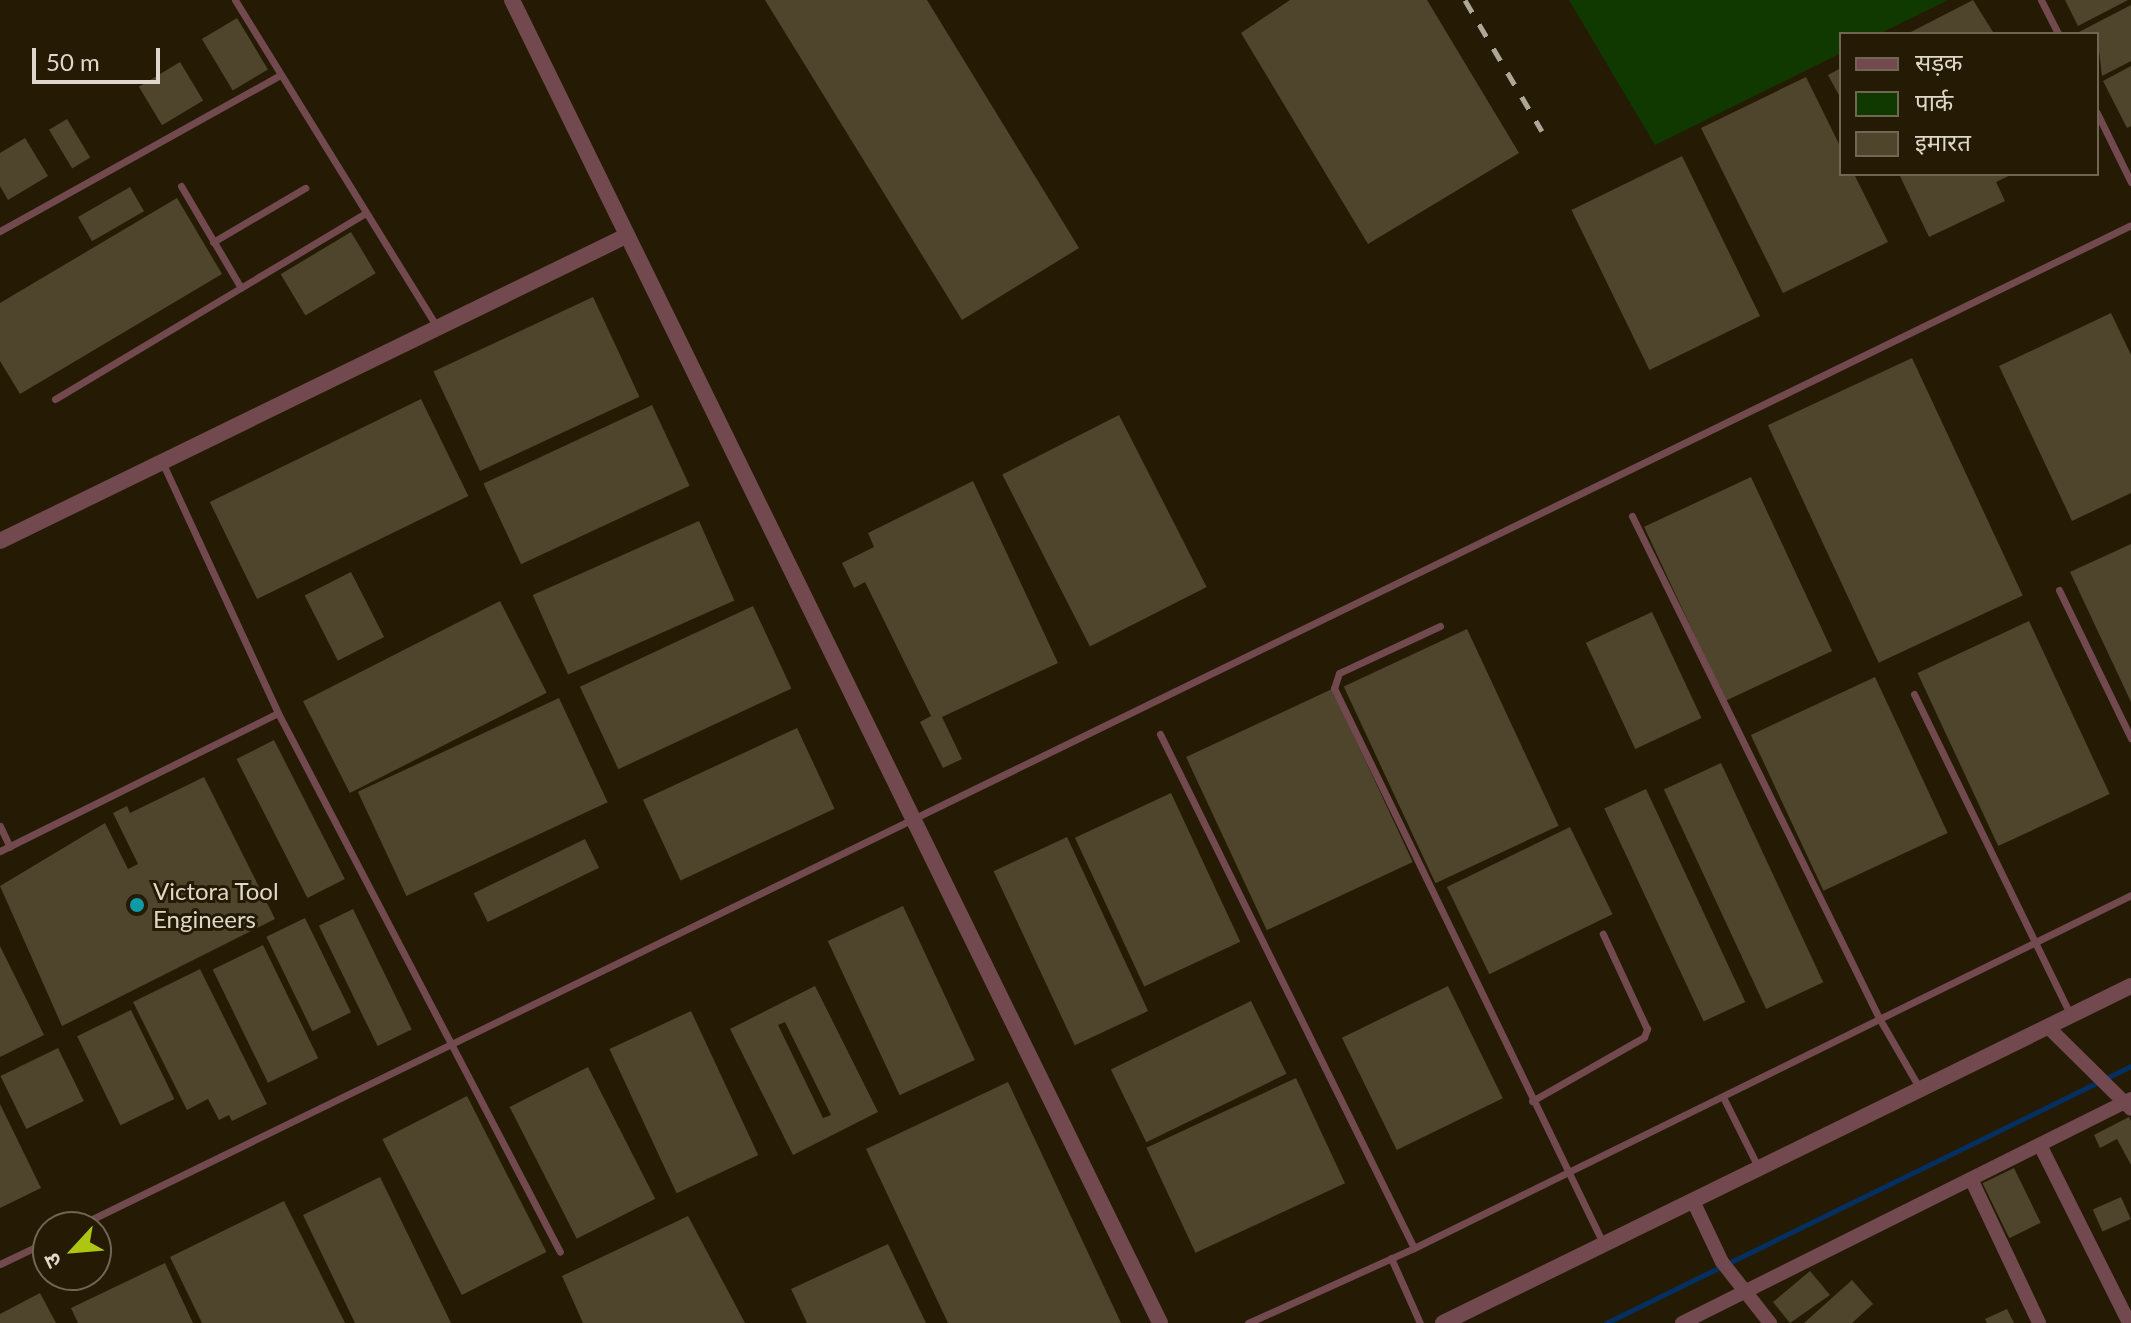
<!DOCTYPE html>
<meta charset="utf-8">
<style>
body{margin:0}
#map{position:relative;width:2131px;height:1323px;overflow:hidden;background:#251b05;font-family:Lato,"Noto Sans Devanagari",sans-serif}
div>[style]{position:absolute}
.green>*{inset:0;background:#103900}
.stream>*{height:5px;margin:-2.5px;padding:0 2.5px;transform-origin:2.5px;border-radius:2.5px;background:#042f61}
.building>*{inset:0;background:#4f442c;transform-origin:0 0}
.service>*{height:7px;margin:-3.5px;padding:0 3.5px;transform-origin:3.5px;border-radius:3.5px;background:#72494e}
.minor>*{height:14px;margin:-7px;padding:0 7px;transform-origin:7px;border-radius:7px;background:#72494e}
.tertiary>*{height:16px;margin:-8px;padding:0 8px;transform-origin:8px;border-radius:8px;background:#72494e}
.rail>*{height:5px;margin-top:-2.5px;transform-origin:0;background:repeating-linear-gradient(90deg,#aea697 0 14px,transparent 0 28px)}
.dots>*{width:22px;height:22px;translate:-50% -50%;box-sizing:border-box;border:4px solid #251b05;border-radius:50%}
span{translate:-50% -50%;white-space:nowrap;text-align:center;line-height:1.15;-webkit-text-stroke:6px #251b05;paint-order:stroke}
.poi-label{font-size:24px;color:#ded7ca}
.left{translate:0 -50%;text-align:left}
.legend{position:absolute;left:1839px;top:32px;width:260px;height:144px;box-sizing:border-box;background:#251b05;border:2px solid #6f6654;margin:0;padding:10px 14px;list-style:none;font-size:24px;color:#ded7ca}
.legend li{display:flex;align-items:center;gap:16px;height:40px}
.legend b{width:40px;border:2px solid #6f6654}
.north{position:absolute;left:32px;top:1211px;width:80px;height:80px;box-sizing:border-box;background:#251b05;border:2px solid #6f6654;border-radius:50%;rotate:244deg;font-size:22px;font-weight:700;line-height:32px;text-align:center;color:#ded7ca}
.north::after{content:'';display:block;margin:auto;width:28px;height:36px;background:#acc611;clip-path:polygon(50% 0,100% 100%,50% 72%,0 100%)}
.scale{position:absolute;left:32px;top:48px;width:128px;height:36px;box-sizing:border-box;border:4px solid #ded7ca;border-top:0;padding-left:10px;font-size:24px;line-height:28px;white-space:nowrap;color:#ded7ca;-webkit-text-stroke:6px #251b05;paint-order:stroke}
</style>
<div id="map">
<div class="green">
<div style="clip-path:polygon(1569px 0,1948px 0,1879px 34px,1841px 34px,1841px 53px,1655px 145px)"></div>
</div>
<div class="stream">
<div style="left:1606px;top:1323px;width:585px;rotate:-26.08deg"></div>
</div>
<div class="building">
<div style="clip-path:polygon(765px 0,927px 0,1079px 248px,962px 320px)"></div>
<div style="clip-path:polygon(1290px 0,1427px 0,1519px 153px,1368px 244px,1241px 33px)"></div>
<div style="clip-path:polygon(1973px 0,1993px 32px,1907px 34px)"></div>
<div style="clip-path:polygon(2065px 0,2128px 0,2078px 26px)"></div>
<div style="clip-path:polygon(2131px 5px,2131px 61px,2102px 76px,2097px 34px,2079px 32px)"></div>
<div style="left:237px;top:18px;width:60px;height:41px;rotate:59deg"></div>
<div style="left:180px;top:62px;width:45px;height:48px;rotate:59deg"></div>
<div style="clip-path:polygon(2131px 66px,2131px 126px,2127px 128px,2103px 81px)"></div>
<div style="clip-path:polygon(1841px 68px,1841px 99px,1828px 75px)"></div>
<div style="clip-path:polygon(1806px 77px,1841px 148px,1841px 174px,1854px 174px,1888px 242px,1783px 293px,1701px 128px)"></div>
<div style="left:67px;top:119px;width:45px;height:21px;rotate:59deg"></div>
<div style="clip-path:polygon(25px 138px,48px 176px,8px 200px,0 186px,0 153px)"></div>
<div style="left:1682px;top:156px;width:178px;height:123px;rotate:64deg"></div>
<div style="clip-path:polygon(1899px 174px,2013px 174px,1996px 182px,2005px 201px,1929px 237px)"></div>
<div style="left:130px;top:187px;width:28px;height:60px;rotate:60deg"></div>
<div style="clip-path:polygon(177px 198px,222px 274px,20px 394px,0 361px,0 303px)"></div>
<div style="left:351px;top:232px;width:48px;height:82px;rotate:59deg"></div>
<div style="left:593px;top:297px;width:110px;height:176px;rotate:65deg"></div>
<div style="clip-path:polygon(2111px 313px,2131px 355px,2131px 493px,2072px 521px,1999px 366px)"></div>
<div style="left:1912px;top:358px;width:262px;height:159px;rotate:65deg"></div>
<div style="left:421px;top:399px;width:108px;height:235px;rotate:64deg"></div>
<div style="left:652px;top:405px;width:89px;height:186px;rotate:65deg"></div>
<div style="left:1119px;top:415px;width:193px;height:131px;rotate:63deg"></div>
<div style="left:1751px;top:477px;width:192px;height:118px;rotate:65deg"></div>
<div style="clip-path:polygon(973px 481px,1058px 663px,942px 717px,962px 759px,943px 768px,920px 722px,931px 716px,865px 582px,854px 588px,842px 563px,874px 547px,868px 533px)"></div>
<div style="left:699px;top:521px;width:87px;height:182px;rotate:66deg"></div>
<div style="clip-path:polygon(2131px 544px,2131px 702px,2070px 572px)"></div>
<div style="left:351px;top:572px;width:73px;height:52px;rotate:63deg"></div>
<div style="left:500px;top:601px;width:103px;height:221px;rotate:63deg"></div>
<div style="left:753px;top:606px;width:91px;height:191px;rotate:65deg"></div>
<div style="left:1652px;top:612px;width:117px;height:73px;rotate:65deg"></div>
<div style="left:2029px;top:621px;width:191px;height:123px;rotate:65deg"></div>
<div style="left:1467px;top:629px;width:217px;height:136px;rotate:65deg"></div>
<div style="left:1875px;top:677px;width:172px;height:137px;rotate:65deg"></div>
<div style="left:1332px;top:689px;width:191px;height:161px;rotate:65deg"></div>
<div style="left:559px;top:698px;width:115px;height:222px;rotate:65deg"></div>
<div style="left:797px;top:728px;width:89px;height:170px;rotate:65deg"></div>
<div style="left:274px;top:740px;width:156px;height:42px;rotate:63deg"></div>
<div style="left:1721px;top:763px;width:242px;height:63px;rotate:65deg"></div>
<div style="clip-path:polygon(204px 777px,275px 919px,62px 1026px,0 886px,105px 823px,128px 869px,138px 864px,113px 813px,127px 806px,130px 813px)"></div>
<div style="left:1646px;top:789px;width:235px;height:46px;rotate:65deg"></div>
<div style="left:1171px;top:793px;width:164px;height:106px;rotate:65deg"></div>
<div style="left:1570px;top:827px;width:97px;height:137px;rotate:64deg"></div>
<div style="left:1067px;top:837px;width:192px;height:81px;rotate:65deg"></div>
<div style="left:585px;top:839px;width:32px;height:124px;rotate:64deg"></div>
<div style="left:903px;top:906px;width:170px;height:83px;rotate:65deg"></div>
<div style="left:353px;top:909px;width:134px;height:38px;rotate:64deg"></div>
<div style="left:305px;top:918px;width:105px;height:43px;rotate:64deg"></div>
<div style="left:263px;top:945px;width:126px;height:56px;rotate:64deg"></div>
<div style="clip-path:polygon(0 946px,44px 1035px,0 1057px)"></div>
<div style="clip-path:polygon(200px 969px,267px 1104px,232px 1121px,229px 1115px,219px 1120px,208px 1099px,187px 1110px,133px 1002px)"></div>
<div style="clip-path:polygon(evenodd,815px 986px,878px 1112px,793px 1155px,730px 1029px,815px 986px,785px 1022px,831px 1115px,823px 1118px,778px 1025px,785px 1022px)"></div>
<div style="left:1448px;top:986px;width:125px;height:118px;rotate:64deg"></div>
<div style="left:1251px;top:1001px;width:81px;height:156px;rotate:64deg"></div>
<div style="left:131px;top:1010px;width:99px;height:60px;rotate:64deg"></div>
<div style="left:691px;top:1011px;width:159px;height:90px;rotate:65deg"></div>
<div style="left:58px;top:1048px;width:59px;height:64px;rotate:64deg"></div>
<div style="left:588px;top:1067px;width:148px;height:88px;rotate:63deg"></div>
<div style="left:1296px;top:1078px;width:116px;height:165px;rotate:65deg"></div>
<div style="clip-path:polygon(1008px 1082px,1121px 1323px,948px 1323px,866px 1149px)"></div>
<div style="left:467px;top:1096px;width:175px;height:95px;rotate:63deg"></div>
<div style="clip-path:polygon(0 1104px,41px 1188px,0 1208px)"></div>
<div style="clip-path:polygon(2129px 1117px,2131px 1121px,2131px 1165px,2117px 1139px,2100px 1148px,2094px 1135px)"></div>
<div style="left:2014px;top:1168px;width:61px;height:35px;rotate:64deg"></div>
<div style="clip-path:polygon(380px 1177px,451px 1323px,355px 1323px,303px 1215px)"></div>
<div style="left:2121px;top:1197px;width:24px;height:31px;rotate:66deg"></div>
<div style="clip-path:polygon(284px 1201px,345px 1323px,202px 1323px,170px 1257px)"></div>
<div style="clip-path:polygon(688px 1216px,745px 1323px,583px 1323px,562px 1276px)"></div>
<div style="clip-path:polygon(888px 1244px,926px 1323px,807px 1323px,791px 1289px)"></div>
<div style="clip-path:polygon(165px 1263px,193px 1323px,78px 1323px,71px 1308px)"></div>
<div style="clip-path:polygon(1810px 1271px,1830px 1295px,1790px 1323px,1773px 1302px)"></div>
<div style="clip-path:polygon(1852px 1280px,1873px 1304px,1852px 1323px,1804px 1323px)"></div>
<div style="clip-path:polygon(40px 1293px,56px 1323px,0 1323px,0 1314px)"></div>
<div style="clip-path:polygon(2007px 1309px,2014px 1323px,1987px 1323px,1985px 1319px)"></div>
</div>
<div class="service">
<div style="left:235px;top:0;width:384px;rotate:58.3deg"></div>
<div style="left:2041px;top:0;width:38px;rotate:63deg"></div>
<div style="left:2097px;top:113px;width:77px;rotate:63.8deg"></div>
<div style="left:181px;top:186px;width:118px;rotate:59.5deg"></div>
<div style="left:0;top:231px;width:321px;rotate:-29.1deg"></div>
<div style="left:213px;top:242px;width:107px;rotate:-30.4deg"></div>
<div style="left:55px;top:399px;width:362px;rotate:-30.9deg"></div>
<div style="left:163px;top:464px;width:274px;rotate:65.2deg"></div>
<div style="left:278px;top:713px;width:608px;rotate:62.38deg"></div>
<div style="left:1632px;top:516px;width:559px;rotate:63.8deg"></div>
<div style="left:1879px;top:1018px;width:82px;rotate:60deg"></div>
<div style="left:2059px;top:590px;width:165px;rotate:64.1deg"></div>
<div style="left:1440px;top:626px;width:111px;rotate:155deg"></div>
<div style="left:1339px;top:673px;width:16px;rotate:108deg"></div>
<div style="left:1334px;top:688px;width:617px;rotate:64.14deg"></div>
<div style="left:1914px;top:694px;width:358px;rotate:64deg"></div>
<div style="left:1160px;top:734px;width:573px;rotate:63.7deg"></div>
<div style="left:0;top:826px;width:23px;rotate:65deg"></div>
<div style="left:0;top:851px;width:310px;rotate:-26.4deg"></div>
<div style="left:1723px;top:1097px;width:80px;rotate:63.4deg"></div>
<div style="left:1532px;top:1101px;width:129px;rotate:-29.7deg"></div>
<div style="left:1644px;top:1037px;width:9px;rotate:-69deg"></div>
<div style="left:1647px;top:1029px;width:105px;rotate:-114.9deg"></div>
<div style="left:76px;top:1227px;width:2286px;rotate:-25.99deg"></div>
<div style="left:1391px;top:1258px;width:71px;rotate:66deg"></div>
<div style="left:0;top:1264px;width:53px;rotate:-25.6deg"></div>
<div style="left:1248px;top:1323px;width:182px;rotate:-24.3deg"></div>
<div style="left:1414px;top:1248px;width:799px;rotate:-26.21deg"></div>
</div>
<div class="minor">
<div style="left:2049px;top:1028px;width:115px;rotate:44.6deg"></div>
<div style="left:2040px;top:1145px;width:199px;rotate:63.4deg"></div>
<div style="left:1972px;top:1181px;width:157px;rotate:64.7deg"></div>
<div style="left:1694px;top:1203px;width:65px;rotate:64.6deg"></div>
<div style="left:1722px;top:1262px;width:78px;rotate:51.8deg"></div>
<div style="left:1682px;top:1323px;width:502px;rotate:-26.51deg"></div>
</div>
<div class="tertiary">
<div style="left:512px;top:0;width:1473px;rotate:63.9deg"></div>
<div style="left:0;top:541px;width:696px;rotate:-25.98deg"></div>
<div style="left:1443px;top:1323px;width:766px;rotate:-26.1deg"></div>
</div>
<div class="rail">
<div style="left:1465px;top:0;width:152px;rotate:59.6deg"></div>
</div>
<div class="dots">
<div style="left:137px;top:905px;background:#0f9aa8"></div>
</div>
<div class="poi-label">
<span class="left" style="left:153px;top:905px">Victora Tool<br>Engineers</span>
</div>
<ul class="legend">
<li><b style="height:10px;background:#72494e"></b>सड़क</li>
<li><b style="height:22px;background:#103900"></b>पार्क</li>
<li><b style="height:22px;background:#4f442c"></b>इमारत</li>
</ul>
<div class="north">उ</div>
<div class="scale">50 m</div>
</div>
